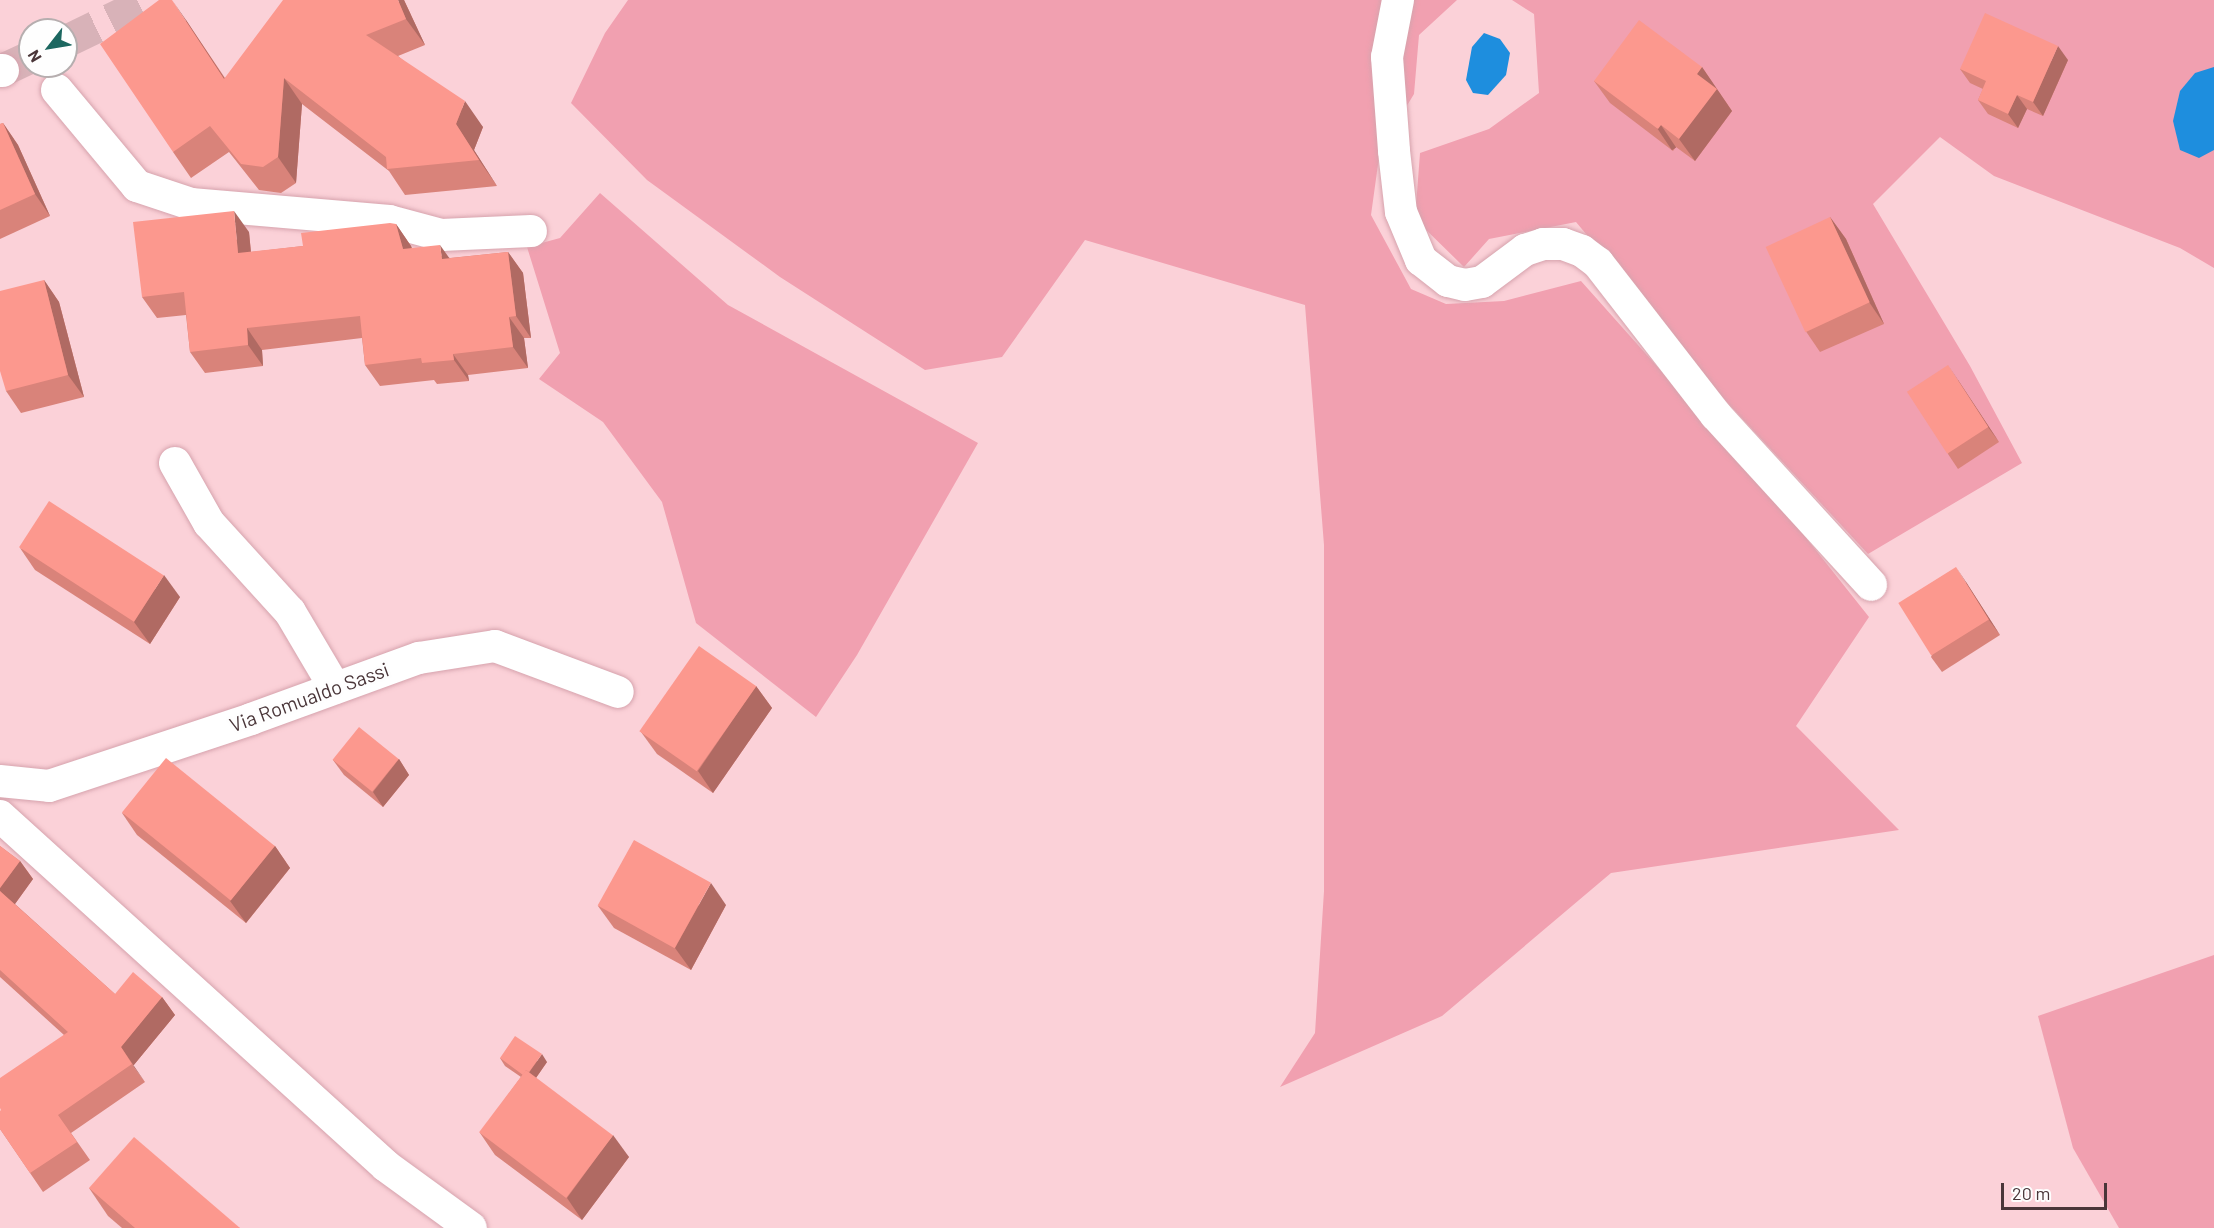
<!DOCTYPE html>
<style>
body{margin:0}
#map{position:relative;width:2214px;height:1228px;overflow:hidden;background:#fbd1d8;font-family:Barlow,sans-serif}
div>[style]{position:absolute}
.green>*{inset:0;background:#f1a0b0}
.water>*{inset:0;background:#1e8ede}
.secondary-tunnel>*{height:33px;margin-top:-16.5px;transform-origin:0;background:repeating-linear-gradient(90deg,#d8b2b8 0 33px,transparent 0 49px)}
.roads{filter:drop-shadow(0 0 2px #d6a3ad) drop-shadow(0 0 2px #d6a3ad)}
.street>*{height:32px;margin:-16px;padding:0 16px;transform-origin:16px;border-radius:16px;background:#fff}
.secondary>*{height:33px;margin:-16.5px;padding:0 16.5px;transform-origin:16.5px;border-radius:16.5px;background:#fff}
.wall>*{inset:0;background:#d9837a}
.shaded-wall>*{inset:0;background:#b06a63;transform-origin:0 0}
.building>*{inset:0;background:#fc988e;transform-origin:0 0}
span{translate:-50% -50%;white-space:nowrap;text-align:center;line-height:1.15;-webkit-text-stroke:6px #fefefe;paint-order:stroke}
.street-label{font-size:20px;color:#4a3639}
.north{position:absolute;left:18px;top:18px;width:60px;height:60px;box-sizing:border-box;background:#fefefe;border:2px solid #b6aeaf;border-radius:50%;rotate:239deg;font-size:16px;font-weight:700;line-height:24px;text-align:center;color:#4a3639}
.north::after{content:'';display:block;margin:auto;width:21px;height:27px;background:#1c6760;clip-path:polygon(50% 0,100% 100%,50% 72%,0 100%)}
.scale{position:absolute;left:2001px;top:1183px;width:106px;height:27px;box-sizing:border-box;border:3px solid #4a3639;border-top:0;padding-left:8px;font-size:18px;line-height:21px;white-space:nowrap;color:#4a3639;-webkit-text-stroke:4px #fefefe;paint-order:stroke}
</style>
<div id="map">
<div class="green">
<div style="clip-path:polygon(628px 0,1457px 0,1419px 35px,1414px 94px,1380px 150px,1371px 215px,1411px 289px,1446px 304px,1504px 301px,1581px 281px,1776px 500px,1869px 617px,1796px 726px,1899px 830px,1611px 873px,1442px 1016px,1280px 1087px,1315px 1033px,1324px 891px,1324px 545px,1305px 305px,1085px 240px,1002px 357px,925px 370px,780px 277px,647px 180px,571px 103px,605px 33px)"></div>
<div style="clip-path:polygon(1512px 0,2214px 0,2214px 268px,2180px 248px,1994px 176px,1940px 137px,1873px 204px,1970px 366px,2022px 463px,1868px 554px,1725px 400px,1576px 222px,1489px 239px,1464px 267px,1415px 219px,1420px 153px,1489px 129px,1539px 93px,1534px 14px)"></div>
<div style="clip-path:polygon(600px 193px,728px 305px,978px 443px,857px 655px,816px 717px,696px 623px,662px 502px,603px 422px,539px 379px,560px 353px,527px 247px,560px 238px)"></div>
<div style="clip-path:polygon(2214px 955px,2214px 1228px,2119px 1228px,2073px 1148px,2038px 1016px)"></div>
</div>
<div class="water">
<div style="clip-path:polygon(1484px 33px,1500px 39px,1510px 53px,1506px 75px,1488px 95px,1473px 93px,1466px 80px,1472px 47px)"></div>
<div style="clip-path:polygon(2214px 67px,2214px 150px,2199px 158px,2180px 150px,2173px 121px,2180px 91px,2195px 73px)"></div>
</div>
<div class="secondary-tunnel">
<div style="left:66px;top:41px;width:94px;rotate:-25.8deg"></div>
<div style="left:2px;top:70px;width:31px;rotate:-25deg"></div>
</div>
<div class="roads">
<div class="street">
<div style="left:1398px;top:0;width:58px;rotate:100.9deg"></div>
<div style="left:1387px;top:57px;width:94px;rotate:85.7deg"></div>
<div style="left:1394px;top:151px;width:61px;rotate:83.5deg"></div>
<div style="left:1401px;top:212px;width:52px;rotate:67.4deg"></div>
<div style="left:1421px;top:260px;width:34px;rotate:38deg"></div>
<div style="left:1448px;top:281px;width:17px;rotate:13deg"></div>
<div style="left:1465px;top:285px;width:17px;rotate:-10deg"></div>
<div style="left:1482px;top:282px;width:54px;rotate:-36.7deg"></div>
<div style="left:1525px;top:250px;width:19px;rotate:-18deg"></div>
<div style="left:1543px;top:244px;width:20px"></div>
<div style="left:1563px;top:244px;width:20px;rotate:20deg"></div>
<div style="left:1582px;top:251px;width:20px;rotate:37deg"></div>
<div style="left:1598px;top:263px;width:192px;rotate:52.2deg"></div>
<div style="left:1716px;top:415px;width:230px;rotate:47.6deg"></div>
<div style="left:57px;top:90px;width:125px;rotate:50.2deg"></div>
<div style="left:137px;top:186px;width:57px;rotate:18.4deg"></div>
<div style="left:191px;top:204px;width:199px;rotate:4.9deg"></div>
<div style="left:389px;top:221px;width:54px;rotate:15.1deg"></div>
<div style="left:441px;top:235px;width:90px;rotate:-2.5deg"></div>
<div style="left:175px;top:463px;width:69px;rotate:60.5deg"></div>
<div style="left:209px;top:523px;width:120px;rotate:47.7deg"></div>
<div style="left:290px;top:612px;width:88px;rotate:59.4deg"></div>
<div style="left:0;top:781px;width:49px;rotate:5.8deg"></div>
<div style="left:49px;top:786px;width:213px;rotate:-18.3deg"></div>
<div style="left:251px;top:719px;width:179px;rotate:-20deg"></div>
<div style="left:419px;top:658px;width:77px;rotate:-9deg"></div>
<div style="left:495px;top:646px;width:131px;rotate:20.5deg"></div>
<div style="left:0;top:816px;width:521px;rotate:42.2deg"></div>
<div style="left:386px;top:1166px;width:105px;rotate:36.1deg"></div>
</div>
<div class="secondary">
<div style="left:0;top:70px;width:2px"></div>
</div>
</div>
<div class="wall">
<div style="clip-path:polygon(404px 0,425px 45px,398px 56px,483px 127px,474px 150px,497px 186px,405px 195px,389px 171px,302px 104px,296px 183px,281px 193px,259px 190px,229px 152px,191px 178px,173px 152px,186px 20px,225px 78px)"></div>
<div style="clip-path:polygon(2068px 60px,2043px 116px,2027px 109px,2018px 128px,1988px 114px,1978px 100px,1983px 89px,1970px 83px,1960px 69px)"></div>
<div style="clip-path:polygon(1702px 67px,1732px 111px,1695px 161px,1676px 147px,1673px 151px,1610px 103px,1594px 81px)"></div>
<div style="clip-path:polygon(3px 123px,18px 145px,50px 216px,0 239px,0 124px)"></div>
<div style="clip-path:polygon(1830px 217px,1846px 239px,1884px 324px,1820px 352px,1805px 330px)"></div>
<div style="clip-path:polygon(396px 224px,411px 246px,412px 248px,450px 258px,508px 252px,523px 273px,531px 338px,524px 338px,528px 368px,468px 375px,469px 381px,437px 384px,434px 380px,380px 386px,365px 365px,362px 338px,262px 350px,263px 366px,205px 373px,190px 352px,186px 315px,157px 318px,142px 297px,249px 232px,251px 252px,303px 246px)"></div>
<div style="clip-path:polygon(44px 280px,59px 302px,84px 397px,21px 413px,6px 391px)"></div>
<div style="clip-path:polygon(1958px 380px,1999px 442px,1958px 469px,1948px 454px)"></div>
<div style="clip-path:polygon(20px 548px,180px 597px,150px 644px,35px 570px)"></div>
<div style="clip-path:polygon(1966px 582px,2000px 635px,1942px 672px,1931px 657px)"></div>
<div style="clip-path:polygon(756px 686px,772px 708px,713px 793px,657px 754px,641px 732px)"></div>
<div style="clip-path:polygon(399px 759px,409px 775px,383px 807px,344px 775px,333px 760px)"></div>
<div style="clip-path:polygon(122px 813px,275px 846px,290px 868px,246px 923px,137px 835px)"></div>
<div style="clip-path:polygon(0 846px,20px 861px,33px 879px,15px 904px,115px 994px,162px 997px,175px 1015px,133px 1066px,145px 1082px,71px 1133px,90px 1160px,43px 1192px,0 1129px,64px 1035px,0 977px)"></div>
<div style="clip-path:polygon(726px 905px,691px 970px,614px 928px,598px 906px)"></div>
<div style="clip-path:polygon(500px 1058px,547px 1062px,536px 1078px,629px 1157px,582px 1220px,495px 1155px,480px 1133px,521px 1077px,505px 1066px)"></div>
<div style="clip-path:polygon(89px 1188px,240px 1228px,122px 1228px,108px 1216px)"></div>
</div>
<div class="shaded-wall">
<div style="clip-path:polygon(172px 0,186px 20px,242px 105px,224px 79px)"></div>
<div style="clip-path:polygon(398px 0,404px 0,425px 45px,406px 19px)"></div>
<div style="clip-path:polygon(2058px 46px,2068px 60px,2043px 116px,2033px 102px)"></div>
<div style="clip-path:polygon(1702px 67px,1732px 111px,1695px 161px,1679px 139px,1697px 74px)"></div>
<div style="clip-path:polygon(284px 78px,302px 104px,296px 183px,278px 157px)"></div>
<div style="clip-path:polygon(2017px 95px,2027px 109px,2018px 128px,2008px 114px)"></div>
<div style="clip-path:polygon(465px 101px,483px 127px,474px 150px,497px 186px,479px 160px,456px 124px)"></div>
<div style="clip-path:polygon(3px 123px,18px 145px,50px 216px,35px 194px)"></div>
<div style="left:1661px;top:125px;width:27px;height:5px;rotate:56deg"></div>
<div style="clip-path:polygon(234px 211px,249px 232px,253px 275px,238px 253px)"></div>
<div style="clip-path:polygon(1830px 217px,1846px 239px,1884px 324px,1869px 302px)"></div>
<div style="clip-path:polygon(396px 224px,411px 246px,418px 270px,403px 249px)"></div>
<div style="clip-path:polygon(440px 245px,455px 266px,442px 259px)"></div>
<div style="clip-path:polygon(508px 252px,523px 273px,531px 338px,516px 316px)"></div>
<div style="clip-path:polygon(44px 280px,59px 302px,84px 397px,68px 375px)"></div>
<div style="clip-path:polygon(509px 317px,524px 338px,528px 368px,513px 347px)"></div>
<div style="clip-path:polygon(247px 328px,262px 350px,263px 366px,248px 345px)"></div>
<div style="clip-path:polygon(453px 354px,468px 375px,469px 381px,454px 360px)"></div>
<div style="clip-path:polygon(1948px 365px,1958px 380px,1999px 442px,1988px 427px)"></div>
<div style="clip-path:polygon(1956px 567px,1966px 582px,2000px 635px,1989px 620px)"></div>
<div style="clip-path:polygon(164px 575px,180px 597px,150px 644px,134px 622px)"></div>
<div style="clip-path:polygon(756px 686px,772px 708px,713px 793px,698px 771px)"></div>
<div style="clip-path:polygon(399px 759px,409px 775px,383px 807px,373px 792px)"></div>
<div style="clip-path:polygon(275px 846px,290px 868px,246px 923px,230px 901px)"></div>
<div style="clip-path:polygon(20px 861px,33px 879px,12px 908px,0 891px,0 888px)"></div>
<div style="clip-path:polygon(711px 883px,726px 905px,691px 970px,675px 948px)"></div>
<div style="clip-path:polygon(162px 997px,175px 1015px,133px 1066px,145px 1082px,121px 1047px)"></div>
<div style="clip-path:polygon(542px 1054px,547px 1062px,531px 1085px,526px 1077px)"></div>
<div style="clip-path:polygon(613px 1135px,629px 1157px,582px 1220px,567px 1198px)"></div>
</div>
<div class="building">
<div style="clip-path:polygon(159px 0,172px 0,224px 79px,283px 0,398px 0,406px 19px,366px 35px,465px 101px,456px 124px,479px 160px,387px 169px,386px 157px,284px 78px,278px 157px,263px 167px,241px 164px,210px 126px,173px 152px,100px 44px)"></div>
<div style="clip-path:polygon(1985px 13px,2058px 46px,2033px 102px,2017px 95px,2008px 114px,1978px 100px,1986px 81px,1960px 69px)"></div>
<div style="clip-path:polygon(1639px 20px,1702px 67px,1697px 74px,1717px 89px,1679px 139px,1661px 125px,1658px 129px,1594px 81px)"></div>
<div style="clip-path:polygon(3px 123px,35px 194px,0 210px,0 124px)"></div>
<div style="clip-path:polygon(234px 211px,238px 253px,303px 246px,301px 233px,390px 223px,396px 224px,403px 249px,440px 245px,442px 259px,508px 252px,516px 316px,509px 317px,513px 347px,453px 354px,454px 360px,422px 363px,421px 358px,365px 365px,360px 316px,247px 328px,248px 345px,190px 352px,184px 292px,142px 297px,133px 222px)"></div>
<div style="left:1830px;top:217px;width:94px;height:71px;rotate:65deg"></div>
<div style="clip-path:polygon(44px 280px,68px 375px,6px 391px,0 371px,0 291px)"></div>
<div style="left:1948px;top:365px;width:74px;height:49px;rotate:57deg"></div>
<div style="left:49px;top:501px;width:137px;height:55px;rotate:33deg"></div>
<div style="left:1956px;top:567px;width:62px;height:68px;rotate:58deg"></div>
<div style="left:699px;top:646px;width:70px;height:104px;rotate:35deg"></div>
<div style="left:359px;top:727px;width:51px;height:42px;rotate:39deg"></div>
<div style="left:166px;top:758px;width:140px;height:70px;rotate:39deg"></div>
<div style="left:634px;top:840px;width:88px;height:75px;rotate:29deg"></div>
<div style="clip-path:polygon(0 846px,20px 861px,0 888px)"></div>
<div style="clip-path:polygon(0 891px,115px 994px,133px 972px,162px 997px,121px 1047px,132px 1064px,58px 1115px,77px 1142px,30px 1173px,0 1129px,0 1111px,1px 1110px,0 1108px,0 1078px,68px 1032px,0 970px)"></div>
<div style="clip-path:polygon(515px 1036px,542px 1054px,529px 1072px,526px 1070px,523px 1075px,500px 1058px)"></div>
<div style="left:526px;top:1070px;width:109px;height:78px;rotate:37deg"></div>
<div style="clip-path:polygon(134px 1137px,240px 1228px,135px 1228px,89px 1188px)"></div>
</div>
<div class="street-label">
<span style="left:309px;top:697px;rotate:-20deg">Via Romualdo Sassi</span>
</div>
<div class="north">N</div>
<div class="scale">20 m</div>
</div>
